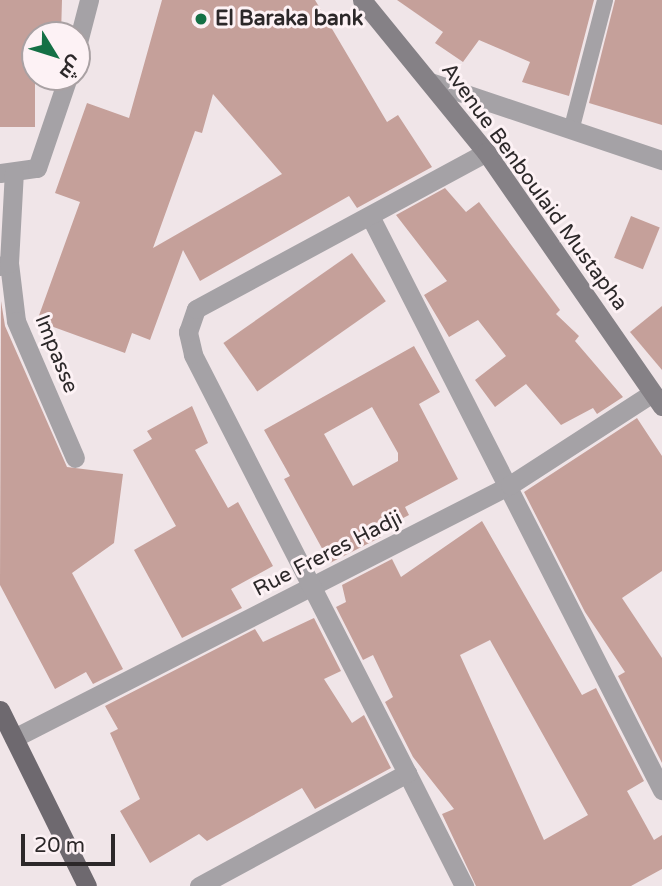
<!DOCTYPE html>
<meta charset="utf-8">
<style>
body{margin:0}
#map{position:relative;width:662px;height:886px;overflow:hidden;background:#f0e5e8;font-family:"Varela Round",Cairo,sans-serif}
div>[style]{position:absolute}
.building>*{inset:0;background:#c5a09a;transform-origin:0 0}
.service>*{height:16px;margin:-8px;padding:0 8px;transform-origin:8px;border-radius:8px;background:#a5a2a6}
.minor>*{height:19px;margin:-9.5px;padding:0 9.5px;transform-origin:9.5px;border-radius:9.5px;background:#a5a2a6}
.tertiary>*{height:19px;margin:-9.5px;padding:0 9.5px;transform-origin:9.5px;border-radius:9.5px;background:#a5a2a6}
.secondary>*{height:19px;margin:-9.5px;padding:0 9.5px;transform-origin:9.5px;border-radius:9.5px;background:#858186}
.primary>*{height:19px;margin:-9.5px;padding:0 9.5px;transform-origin:9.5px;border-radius:9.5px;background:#6e696f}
.dots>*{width:19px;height:19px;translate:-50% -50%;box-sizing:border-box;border:4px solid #fdf2f5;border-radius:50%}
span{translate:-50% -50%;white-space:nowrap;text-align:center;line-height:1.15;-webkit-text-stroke:6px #fdf2f5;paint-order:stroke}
.poi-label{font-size:21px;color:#2c2829;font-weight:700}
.left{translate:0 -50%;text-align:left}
.street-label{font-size:21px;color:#2c2829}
.north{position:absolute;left:21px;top:21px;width:70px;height:70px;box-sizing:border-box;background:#fdf2f5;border:2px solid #a9a1a3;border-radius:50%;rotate:128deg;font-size:19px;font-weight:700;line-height:28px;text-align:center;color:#2c2829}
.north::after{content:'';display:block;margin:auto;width:24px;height:32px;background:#147045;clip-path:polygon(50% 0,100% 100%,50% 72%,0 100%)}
.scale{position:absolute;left:21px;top:834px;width:94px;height:32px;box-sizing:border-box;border:4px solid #2c2829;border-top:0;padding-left:9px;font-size:21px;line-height:24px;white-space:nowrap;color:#2c2829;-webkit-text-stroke:5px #fdf2f5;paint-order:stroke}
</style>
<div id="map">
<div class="building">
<div style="clip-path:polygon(0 0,62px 0,61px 35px,35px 35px,35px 127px,0 127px)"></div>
<div style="clip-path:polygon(evenodd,162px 0,315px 0,387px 122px,398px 115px,432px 167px,357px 208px,349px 196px,200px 281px,183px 250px,150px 340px,132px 333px,125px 353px,37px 321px,80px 202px,55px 193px,87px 103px,129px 118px,162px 0,213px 94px,282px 174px,153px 248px,195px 131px,202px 133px,213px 94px)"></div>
<div style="clip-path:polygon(397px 0,594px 0,569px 96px,522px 82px,530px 62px,479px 40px,463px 62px,435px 43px,443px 32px)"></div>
<div style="clip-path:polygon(615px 0,662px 0,662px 125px,589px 103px)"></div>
<div style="clip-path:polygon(445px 188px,466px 212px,479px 202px,560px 310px,556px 314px,579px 336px,575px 341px,623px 397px,597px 414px,593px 408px,561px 425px,526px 384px,495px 407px,475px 380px,506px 356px,478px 320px,449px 337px,424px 295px,447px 281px,396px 215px)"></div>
<div style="left:631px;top:216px;width:31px;height:45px;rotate:22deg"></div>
<div style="left:352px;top:253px;width:59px;height:157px;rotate:55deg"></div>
<div style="clip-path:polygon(1px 301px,5px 326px,67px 467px,123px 474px,114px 543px,72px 573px,123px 669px,93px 684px,86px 672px,55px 689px,0 585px)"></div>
<div style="clip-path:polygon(662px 306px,662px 370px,630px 332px)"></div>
<div style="clip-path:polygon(evenodd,414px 346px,440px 392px,419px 404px,458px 479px,405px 507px,409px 515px,378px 531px,381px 537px,330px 563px,284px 479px,290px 476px,264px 430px,414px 346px,372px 407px,398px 453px,398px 461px,353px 486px,324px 434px,372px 407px)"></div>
<div style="clip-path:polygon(192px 406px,208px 443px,195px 450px,228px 508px,238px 502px,273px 566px,231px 589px,242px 608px,182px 638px,134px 550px,176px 526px,133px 450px,152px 439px,147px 431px)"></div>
<div style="clip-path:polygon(637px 418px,662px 456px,662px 571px,622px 598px,662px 658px,662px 763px,618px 676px,625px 672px,585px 612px,524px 492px)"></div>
<div style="clip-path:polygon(evenodd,482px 521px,582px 695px,596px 688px,644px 781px,627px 791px,654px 840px,662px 835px,662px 869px,631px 886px,476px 886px,442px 814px,454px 809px,413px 757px,385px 702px,393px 697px,373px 655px,363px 660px,336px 607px,346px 602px,342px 585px,392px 559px,401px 577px,482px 521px,490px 640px,588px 815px,544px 840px,460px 655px,490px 640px)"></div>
<div style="clip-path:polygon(314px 618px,341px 671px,324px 679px,352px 723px,364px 715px,391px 768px,315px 809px,302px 788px,207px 841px,199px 834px,150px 863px,120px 811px,140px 799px,110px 733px,118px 729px,105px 706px,255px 629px,263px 642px)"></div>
</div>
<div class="service">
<div style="left:572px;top:127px;width:131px;rotate:-75.4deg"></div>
</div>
<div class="minor">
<div style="left:77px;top:46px;width:48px;rotate:-75.4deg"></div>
<div style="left:0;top:173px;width:37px;rotate:-8deg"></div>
<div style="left:37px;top:168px;width:96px;rotate:-71.2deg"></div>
<div style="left:371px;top:218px;width:642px;rotate:63.04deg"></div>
<div style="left:9px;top:263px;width:58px;rotate:83.1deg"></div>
<div style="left:16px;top:321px;width:149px;rotate:66.7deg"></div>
<div style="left:0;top:266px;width:9px;rotate:-18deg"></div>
<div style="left:9px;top:263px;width:91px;rotate:-86.9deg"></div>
<div style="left:14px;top:738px;width:557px;rotate:-27.03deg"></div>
<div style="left:510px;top:485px;width:169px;rotate:-32.9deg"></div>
<div style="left:407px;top:773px;width:127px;rotate:63.2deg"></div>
<div style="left:199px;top:886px;width:237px;rotate:-28.5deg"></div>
<div style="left:407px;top:773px;width:470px;rotate:-117.1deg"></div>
<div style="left:193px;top:354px;width:23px;rotate:-103deg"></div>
<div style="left:188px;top:332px;width:24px;rotate:-71deg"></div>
<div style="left:196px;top:309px;width:330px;rotate:-28.4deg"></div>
</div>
<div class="tertiary">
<div style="left:430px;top:82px;width:245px;rotate:18.6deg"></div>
</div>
<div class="secondary">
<div style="left:362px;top:0;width:196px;rotate:50.8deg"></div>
<div style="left:486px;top:152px;width:309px;rotate:55.3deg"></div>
</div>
<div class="primary">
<div style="left:0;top:710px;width:196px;rotate:63.7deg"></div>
</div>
<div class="dots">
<div style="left:201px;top:19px;background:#147045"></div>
</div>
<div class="poi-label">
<span class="left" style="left:215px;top:19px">El Baraka bank</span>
</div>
<div class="street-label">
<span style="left:534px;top:187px;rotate:54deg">Avenue Benboulaid Mustapha</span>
<span style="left:56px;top:354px;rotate:68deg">Impasse</span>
<span style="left:328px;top:554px;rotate:-27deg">Rue Freres Hadji</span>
</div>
<div class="north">ش</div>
<div class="scale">20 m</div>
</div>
